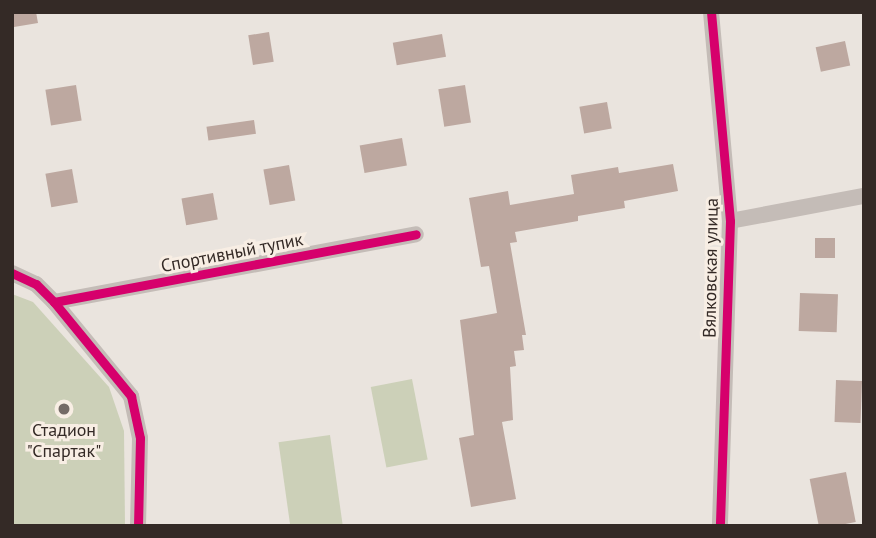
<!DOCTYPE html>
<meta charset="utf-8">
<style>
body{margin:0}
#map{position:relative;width:876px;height:538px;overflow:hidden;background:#eae4de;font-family:"PT Sans",sans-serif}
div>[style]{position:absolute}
.green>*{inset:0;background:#ccd0b8;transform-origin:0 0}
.building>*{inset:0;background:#bda8a0;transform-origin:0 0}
.minor>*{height:16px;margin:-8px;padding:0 8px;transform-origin:8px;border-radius:8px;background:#c4bcb7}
.cycleway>*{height:9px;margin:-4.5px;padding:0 4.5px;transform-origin:4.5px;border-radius:4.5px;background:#d6006c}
.dots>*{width:19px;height:19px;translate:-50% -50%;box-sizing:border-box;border:4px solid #f8eee4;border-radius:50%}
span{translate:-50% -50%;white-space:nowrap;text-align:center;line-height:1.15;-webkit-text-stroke:6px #f8eee4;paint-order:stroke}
.street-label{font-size:18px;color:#342a26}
.poi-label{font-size:18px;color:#342a26}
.frame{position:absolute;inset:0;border:14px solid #342a26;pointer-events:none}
</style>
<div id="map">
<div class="green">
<div style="clip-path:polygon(12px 294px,33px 302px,109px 387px,124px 431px,125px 526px,12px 526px)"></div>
<div style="left:412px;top:379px;width:82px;height:42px;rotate:79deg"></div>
<div style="left:330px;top:435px;width:92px;height:52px;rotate:82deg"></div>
</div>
<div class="building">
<div style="clip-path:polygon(12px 12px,36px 12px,38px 23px,14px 27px)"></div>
<div style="left:269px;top:32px;width:30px;height:21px;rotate:81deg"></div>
<div style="left:442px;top:34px;width:23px;height:50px;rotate:80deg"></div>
<div style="left:845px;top:41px;width:25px;height:30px;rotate:78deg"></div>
<div style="left:76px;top:85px;width:36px;height:31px;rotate:81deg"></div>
<div style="left:465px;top:85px;width:38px;height:27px;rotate:81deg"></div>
<div style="left:607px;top:102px;width:27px;height:28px;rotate:80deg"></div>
<div style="left:254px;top:120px;width:14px;height:48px;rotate:82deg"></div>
<div style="left:402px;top:138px;width:28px;height:43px;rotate:80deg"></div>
<div style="clip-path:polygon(673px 164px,678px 191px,624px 201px,625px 208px,578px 216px,578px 221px,515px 232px,517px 242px,510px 243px,526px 335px,522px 335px,524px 350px,514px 351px,516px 366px,510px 367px,513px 420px,502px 422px,516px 499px,471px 507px,459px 438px,474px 435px,460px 320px,497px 313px,489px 266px,481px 267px,469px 198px,508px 191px,510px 205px,574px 194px,571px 175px,618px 167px,619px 173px)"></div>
<div style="left:289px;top:165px;width:36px;height:26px;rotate:80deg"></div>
<div style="left:72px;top:169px;width:34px;height:27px;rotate:80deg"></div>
<div style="left:213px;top:193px;width:27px;height:32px;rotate:80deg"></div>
<div style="left:815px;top:238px;width:20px;height:20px"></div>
<div style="left:800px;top:293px;width:38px;height:38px;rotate:2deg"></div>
<div style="left:836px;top:380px;width:26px;height:42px;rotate:2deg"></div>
<div style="left:846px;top:472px;width:51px;height:37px;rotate:79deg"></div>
</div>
<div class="minor">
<div style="left:711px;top:12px;width:210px;rotate:84.8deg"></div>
<div style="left:730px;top:221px;width:305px;rotate:91.9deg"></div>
<div style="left:730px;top:221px;width:136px;rotate:-10.6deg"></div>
<div style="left:12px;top:273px;width:26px;rotate:25deg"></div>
<div style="left:36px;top:284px;width:25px;rotate:45deg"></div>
<div style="left:54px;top:302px;width:122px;rotate:50.7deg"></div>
<div style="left:131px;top:396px;width:43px;rotate:77.9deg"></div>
<div style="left:140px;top:438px;width:88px;rotate:91.3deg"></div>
<div style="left:54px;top:302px;width:368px;rotate:-10.6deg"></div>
</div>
<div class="cycleway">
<div style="left:711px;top:12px;width:210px;rotate:84.8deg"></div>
<div style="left:730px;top:221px;width:305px;rotate:91.9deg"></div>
<div style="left:12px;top:273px;width:26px;rotate:25deg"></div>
<div style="left:36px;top:284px;width:25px;rotate:45deg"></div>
<div style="left:54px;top:302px;width:122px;rotate:50.7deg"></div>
<div style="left:131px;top:396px;width:43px;rotate:77.9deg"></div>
<div style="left:140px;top:438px;width:88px;rotate:91.3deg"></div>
<div style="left:54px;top:302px;width:368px;rotate:-10.6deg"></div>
</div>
<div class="dots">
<div style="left:64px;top:409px;background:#746b66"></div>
</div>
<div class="street-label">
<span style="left:232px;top:253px;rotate:-11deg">Спортивный тупик</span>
<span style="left:711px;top:268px;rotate:-89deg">Вялковская улица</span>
</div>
<div class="poi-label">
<span style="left:64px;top:441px">Стадион<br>"Спартак"</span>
</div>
<div class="frame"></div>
</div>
